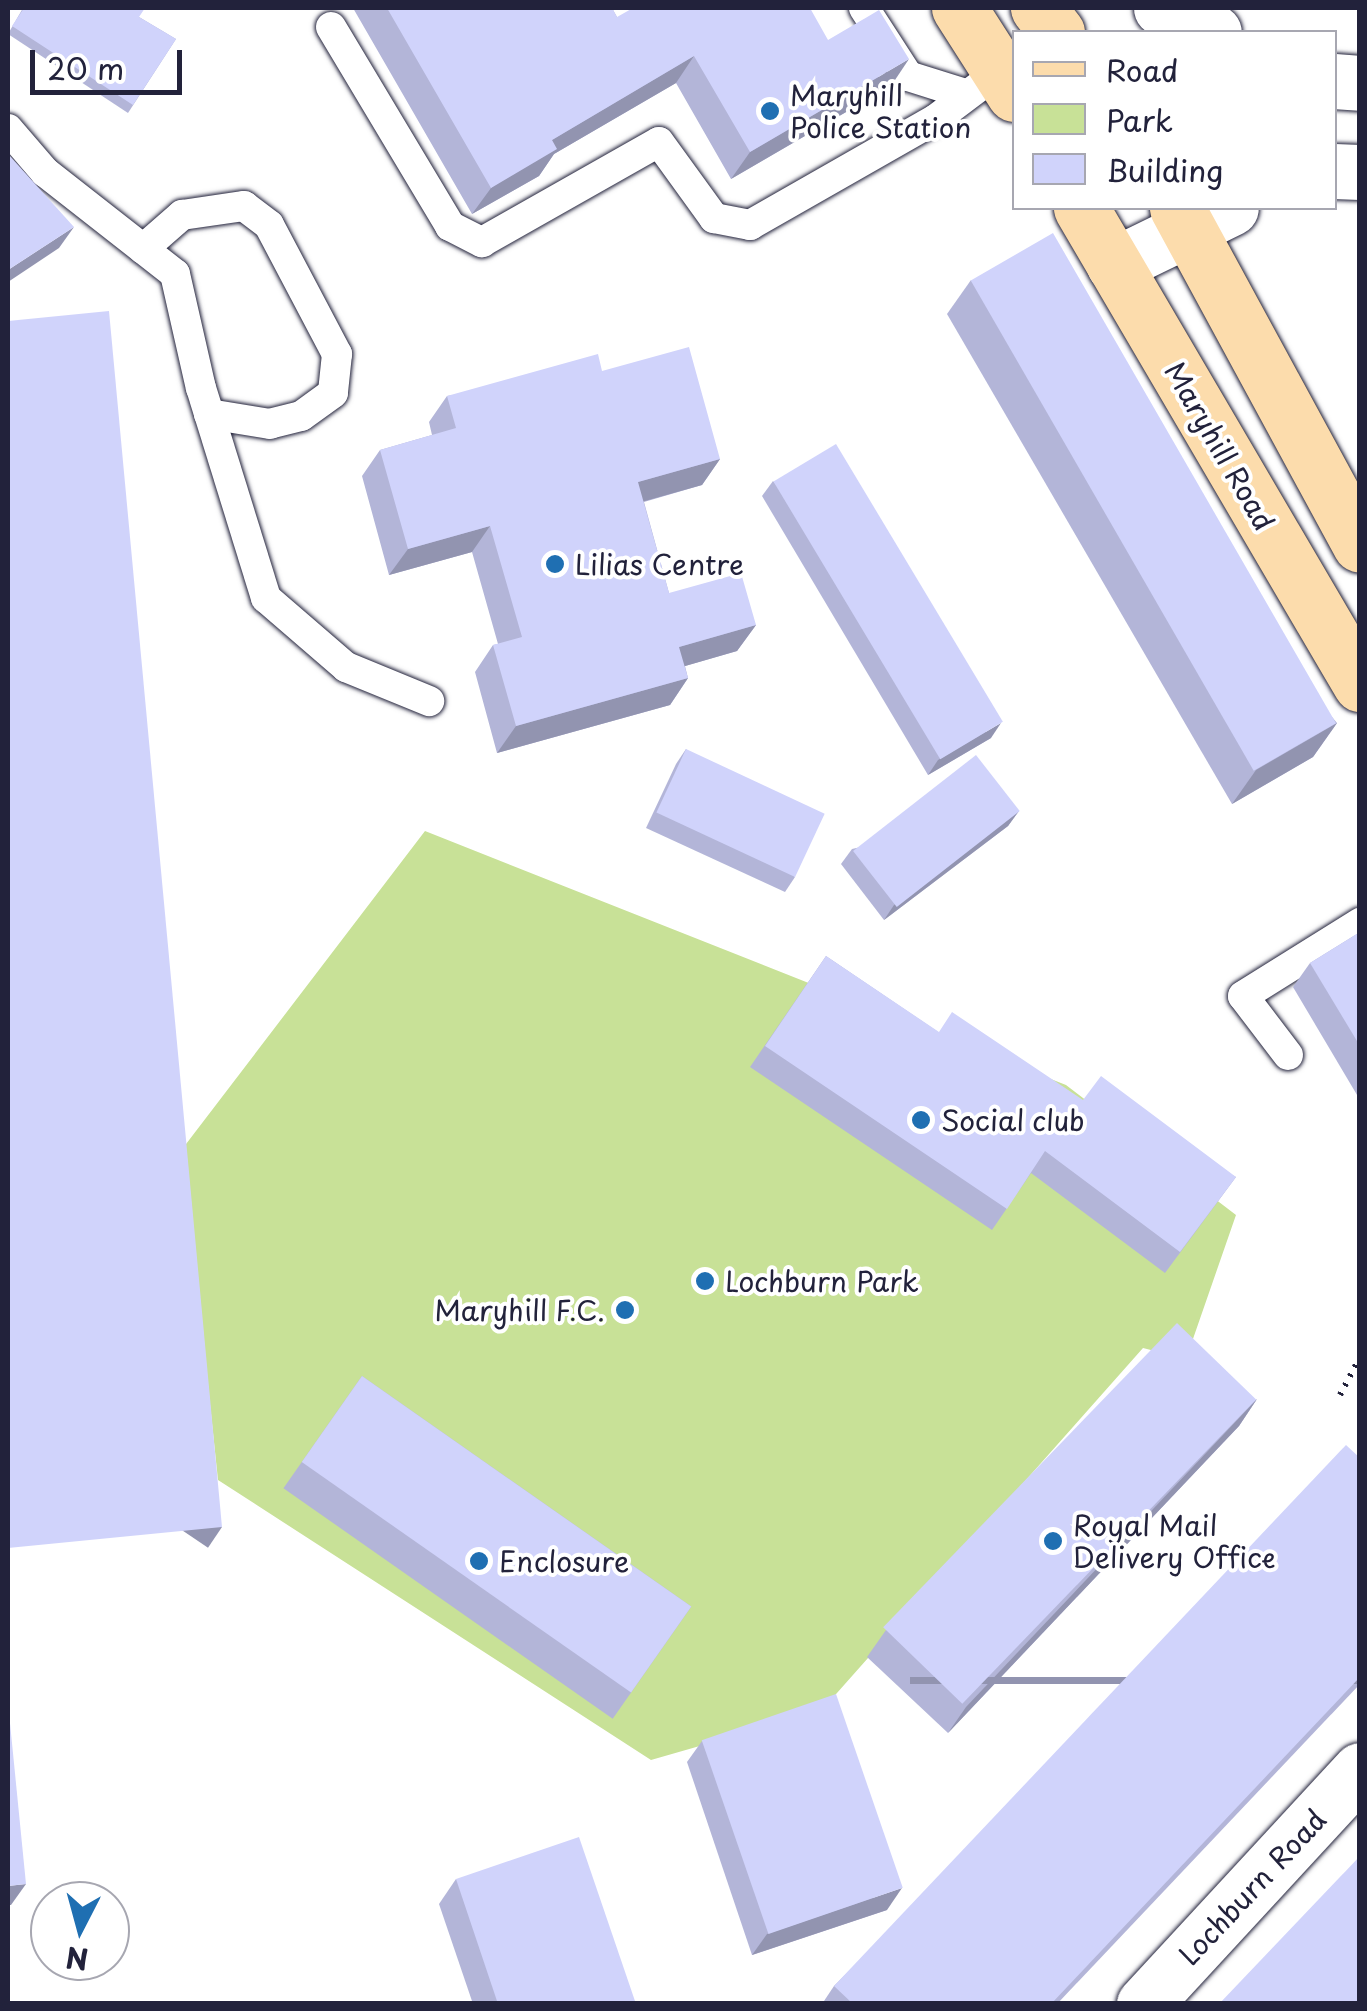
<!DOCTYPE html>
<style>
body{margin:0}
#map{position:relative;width:1367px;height:2011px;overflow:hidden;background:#fff;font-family:"Playpen Sans",sans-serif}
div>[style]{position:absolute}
.green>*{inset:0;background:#c8e197}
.path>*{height:6px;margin-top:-3px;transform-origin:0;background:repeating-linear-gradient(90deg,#22223b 0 2.5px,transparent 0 10.5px)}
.roads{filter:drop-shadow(0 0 2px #22223b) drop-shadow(0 0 2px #22223b)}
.lane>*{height:30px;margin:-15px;padding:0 15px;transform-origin:15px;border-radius:15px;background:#fff}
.street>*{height:55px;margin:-27.5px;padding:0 27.5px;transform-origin:27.5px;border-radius:27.5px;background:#fff}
.secondary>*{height:55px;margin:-27.5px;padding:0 27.5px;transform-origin:27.5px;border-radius:27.5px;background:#fff}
.primary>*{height:55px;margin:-27.5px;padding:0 27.5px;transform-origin:27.5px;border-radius:27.5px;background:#fcdcac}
.wall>*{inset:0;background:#b3b5d8;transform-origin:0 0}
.shaded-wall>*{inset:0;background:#9294b0;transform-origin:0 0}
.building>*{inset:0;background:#d0d3fb;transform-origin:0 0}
.dots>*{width:28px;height:28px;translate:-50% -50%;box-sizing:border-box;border:5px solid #fff;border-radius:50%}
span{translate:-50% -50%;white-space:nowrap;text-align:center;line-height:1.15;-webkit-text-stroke:8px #fff;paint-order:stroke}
.poi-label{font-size:28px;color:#22223b}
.left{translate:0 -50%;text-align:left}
.right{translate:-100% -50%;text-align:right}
.street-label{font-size:28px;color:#22223b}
.frame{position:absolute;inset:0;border:10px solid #22223b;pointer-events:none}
.legend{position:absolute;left:1012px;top:30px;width:325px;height:180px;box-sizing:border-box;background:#fff;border:2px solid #a7a7b1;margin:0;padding:12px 18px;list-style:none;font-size:30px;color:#22223b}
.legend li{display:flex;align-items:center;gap:20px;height:50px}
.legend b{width:50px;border:2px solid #a7a7b1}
.north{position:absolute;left:30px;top:1881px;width:100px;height:100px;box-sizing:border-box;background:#fff;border:2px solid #a7a7b1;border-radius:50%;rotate:186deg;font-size:28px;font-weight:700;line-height:40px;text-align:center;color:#22223b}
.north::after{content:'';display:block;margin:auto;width:35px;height:45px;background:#1f6fb2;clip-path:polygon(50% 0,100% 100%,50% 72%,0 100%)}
.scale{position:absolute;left:30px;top:50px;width:152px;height:45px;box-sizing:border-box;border:5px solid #22223b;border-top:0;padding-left:12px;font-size:30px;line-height:35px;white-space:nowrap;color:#22223b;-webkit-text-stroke:8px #fff;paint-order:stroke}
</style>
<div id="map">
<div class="green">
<div style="clip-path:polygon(425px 831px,1066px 1085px,1236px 1215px,1186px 1359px,1143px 1348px,821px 1711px,651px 1760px,218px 1480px,183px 1148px)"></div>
</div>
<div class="path">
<div style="left:1340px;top:1395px;width:43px;rotate:-62.2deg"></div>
</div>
<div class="roads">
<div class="lane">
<div style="left:864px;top:8px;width:81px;rotate:57.1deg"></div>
<div style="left:908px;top:76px;width:57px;rotate:17.5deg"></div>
<div style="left:331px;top:27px;width:232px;rotate:59.1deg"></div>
<div style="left:450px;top:226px;width:36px;rotate:27deg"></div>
<div style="left:482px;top:242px;width:203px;rotate:-29.5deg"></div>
<div style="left:659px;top:142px;width:94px;rotate:54.1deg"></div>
<div style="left:714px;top:218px;width:37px;rotate:11deg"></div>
<div style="left:750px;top:225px;width:214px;rotate:-29.7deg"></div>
<div style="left:936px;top:119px;width:91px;rotate:-37deg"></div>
<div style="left:8px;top:129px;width:57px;rotate:49.3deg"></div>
<div style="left:45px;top:172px;width:165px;rotate:38.1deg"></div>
<div style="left:175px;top:274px;width:117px;rotate:77.2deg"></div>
<div style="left:201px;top:388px;width:220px;rotate:72.8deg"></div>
<div style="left:266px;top:598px;width:106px;rotate:40.8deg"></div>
<div style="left:346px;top:667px;width:90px;rotate:22.3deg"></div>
<div style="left:143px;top:249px;width:52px;rotate:-41.1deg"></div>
<div style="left:182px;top:215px;width:63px;rotate:-8.3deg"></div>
<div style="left:244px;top:206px;width:31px;rotate:37deg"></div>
<div style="left:269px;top:225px;width:146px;rotate:62.2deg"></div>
<div style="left:337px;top:354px;width:39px;rotate:96deg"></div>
<div style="left:333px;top:393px;width:39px;rotate:144deg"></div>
<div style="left:301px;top:416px;width:32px;rotate:166deg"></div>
<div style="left:270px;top:424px;width:62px;rotate:-170.7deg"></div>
<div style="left:1288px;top:1055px;width:74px;rotate:-127.3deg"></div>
<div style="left:1243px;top:996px;width:138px;rotate:-32deg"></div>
</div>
<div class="street">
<div style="left:1161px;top:8px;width:58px;rotate:24.4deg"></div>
<div style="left:1334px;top:81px;width:26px;rotate:4deg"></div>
</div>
<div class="secondary">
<div style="left:1334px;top:171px;width:26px;rotate:2deg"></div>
<div style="left:1114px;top:265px;width:130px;rotate:-26deg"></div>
<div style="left:1144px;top:2004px;width:318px;rotate:-47.3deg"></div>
</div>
<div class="primary">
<div style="left:959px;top:8px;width:102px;rotate:57.4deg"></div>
<div style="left:1038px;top:8px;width:31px;rotate:52deg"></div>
<div style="left:1081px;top:208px;width:552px;rotate:59.62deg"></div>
<div style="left:1177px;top:208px;width:383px;rotate:61.5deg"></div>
</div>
</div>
<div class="wall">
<div style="clip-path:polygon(23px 8px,139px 17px,176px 39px,128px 113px,8px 34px)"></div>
<div style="clip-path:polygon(353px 8px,612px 8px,617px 17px,828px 40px,891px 86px,731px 179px,676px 83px,554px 154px,539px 176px,472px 214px)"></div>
<div style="clip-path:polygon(971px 280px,1337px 723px,1313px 757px,1232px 804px,947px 314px)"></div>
<div style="clip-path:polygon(602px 371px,720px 459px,702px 485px,644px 502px,669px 593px,756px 625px,737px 651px,685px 666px,688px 678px,670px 705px,497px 753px,475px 672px,493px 645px,498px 644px,472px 552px,389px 575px,362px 476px,380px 450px,432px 435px,429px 422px,447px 396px)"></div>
<div style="clip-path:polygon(773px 481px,991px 738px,928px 775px,762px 496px)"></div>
<div style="clip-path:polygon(686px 749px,795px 877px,785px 892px,646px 828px,676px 764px)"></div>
<div style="clip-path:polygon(1019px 811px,1008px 826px,884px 920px,841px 864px,852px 849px)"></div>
<div style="clip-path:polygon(1360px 932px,1360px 1100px,1293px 987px,1310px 963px)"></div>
<div style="clip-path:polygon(826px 956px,938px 1032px,1236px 1177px,1165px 1273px,1031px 1173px,992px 1230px,750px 1067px)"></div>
<div style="left:362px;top:1376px;width:402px;height:137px;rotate:35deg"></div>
<div style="clip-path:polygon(1257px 1399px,1239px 1426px,948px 1733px,867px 1657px,886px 1630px)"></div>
<div style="clip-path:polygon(1360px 1458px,1360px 1684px,1057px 2004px,822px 2004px,834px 1986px)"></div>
<div style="clip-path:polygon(702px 1741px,887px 1910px,752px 1955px,687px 1762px)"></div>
<div style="clip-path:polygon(456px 1879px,636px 2004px,473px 2004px,439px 1904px)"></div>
</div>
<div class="shaded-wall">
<div style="clip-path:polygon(694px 56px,676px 83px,554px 154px,539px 176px,472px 214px,491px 188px,552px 140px)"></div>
<div style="clip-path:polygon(909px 59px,891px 86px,731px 179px,750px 152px)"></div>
<div style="clip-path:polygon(74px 227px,59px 248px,8px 282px,8px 270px)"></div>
<div style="clip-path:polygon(720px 459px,702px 485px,620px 508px,638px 482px)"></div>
<div style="clip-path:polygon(490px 526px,472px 552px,389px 575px,408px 549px)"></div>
<div style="clip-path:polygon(756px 625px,737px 651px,661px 673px,679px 647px)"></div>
<div style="clip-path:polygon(688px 678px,670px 705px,497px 753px,516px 726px)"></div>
<div style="clip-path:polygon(1001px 723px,991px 738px,928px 775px,938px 760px)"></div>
<div style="clip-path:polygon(1337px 723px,1313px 757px,1232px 804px,1256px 770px)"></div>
<div style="clip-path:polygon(1019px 811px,1008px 826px,884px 920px,894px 905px)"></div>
<div style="clip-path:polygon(1257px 1399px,1239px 1426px,948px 1733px,966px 1707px)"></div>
<div style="left:222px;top:1527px;width:25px;height:215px;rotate:124deg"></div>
<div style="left:1360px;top:1677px;width:7px;height:450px;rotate:90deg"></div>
<div style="clip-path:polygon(26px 1884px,11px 1905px,8px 1905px,8px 1886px)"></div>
<div style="clip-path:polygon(902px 1888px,887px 1910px,752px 1955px,767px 1934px)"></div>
</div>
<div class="building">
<div style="clip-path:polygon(24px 8px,145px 8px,139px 17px,176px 39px,133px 105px,12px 26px)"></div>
<div style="clip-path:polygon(387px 8px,612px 8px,617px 17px,633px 8px,810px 8px,828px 40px,879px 10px,909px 59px,750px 152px,694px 56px,552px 140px,557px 149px,491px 188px)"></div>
<div style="clip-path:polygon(8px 154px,74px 227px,8px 270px)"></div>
<div style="left:1053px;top:233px;width:566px;height:95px;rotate:60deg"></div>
<div style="clip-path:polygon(109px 311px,222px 1527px,8px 1548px,8px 321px)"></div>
<div style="clip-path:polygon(689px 347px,720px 459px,638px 482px,669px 593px,741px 573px,756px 625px,679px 647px,688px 678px,516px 726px,493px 645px,522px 637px,490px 526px,408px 549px,380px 450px,456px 428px,447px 396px,598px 354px,602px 371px)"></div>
<div style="left:836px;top:444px;width:324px;height:73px;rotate:59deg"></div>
<div style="left:686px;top:749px;width:153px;height:70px;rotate:25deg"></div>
<div style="left:976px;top:755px;width:71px;height:156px;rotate:52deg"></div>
<div style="clip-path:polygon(1360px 932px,1360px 1046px,1310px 963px)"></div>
<div style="clip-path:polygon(826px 956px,939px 1032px,952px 1012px,1083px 1100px,1101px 1076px,1236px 1177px,1180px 1252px,1045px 1151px,1007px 1209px,765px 1046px)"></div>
<div style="left:1177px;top:1323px;width:110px;height:423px;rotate:44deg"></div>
<div style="left:362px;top:1376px;width:402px;height:105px;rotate:35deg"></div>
<div style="clip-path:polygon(1346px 1445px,1360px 1458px,1360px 1677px,1051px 2004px,853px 2004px,834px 1986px)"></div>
<div style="left:836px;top:1694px;width:205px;height:142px;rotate:71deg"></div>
<div style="clip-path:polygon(8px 1703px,26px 1884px,8px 1886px)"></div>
<div style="clip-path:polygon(579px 1837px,636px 2004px,498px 2004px,456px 1879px)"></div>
<div style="clip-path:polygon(1360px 1856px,1360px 2004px,1219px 2004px)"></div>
</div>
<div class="dots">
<div style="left:770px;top:111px;background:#1f6fb2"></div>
<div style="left:555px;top:564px;background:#1f6fb2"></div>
<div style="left:921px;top:1120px;background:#1f6fb2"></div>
<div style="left:705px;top:1281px;background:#1f6fb2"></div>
<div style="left:625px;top:1310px;background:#1f6fb2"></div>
<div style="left:1053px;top:1541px;background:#1f6fb2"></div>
<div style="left:479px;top:1561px;background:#1f6fb2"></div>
</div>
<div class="poi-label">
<span class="left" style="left:790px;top:111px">Maryhill<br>Police Station</span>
<span class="left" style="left:575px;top:564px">Lilias Centre</span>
<span class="left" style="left:941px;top:1120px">Social club</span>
<span class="left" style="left:725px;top:1281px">Lochburn Park</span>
<span class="right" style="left:605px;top:1310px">Maryhill F.C.</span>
<span class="left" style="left:1073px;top:1541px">Royal Mail<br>Delivery Office</span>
<span class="left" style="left:499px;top:1561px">Enclosure</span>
</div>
<div class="street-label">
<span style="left:1220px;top:446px;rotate:60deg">Maryhill Road</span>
<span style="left:1252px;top:1887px;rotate:-47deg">Lochburn Road</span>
</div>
<div class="frame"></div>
<ul class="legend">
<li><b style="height:12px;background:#fcdcac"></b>Road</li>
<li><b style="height:28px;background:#c8e197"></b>Park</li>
<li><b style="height:28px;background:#d0d3fb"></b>Building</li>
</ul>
<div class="north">N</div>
<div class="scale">20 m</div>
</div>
